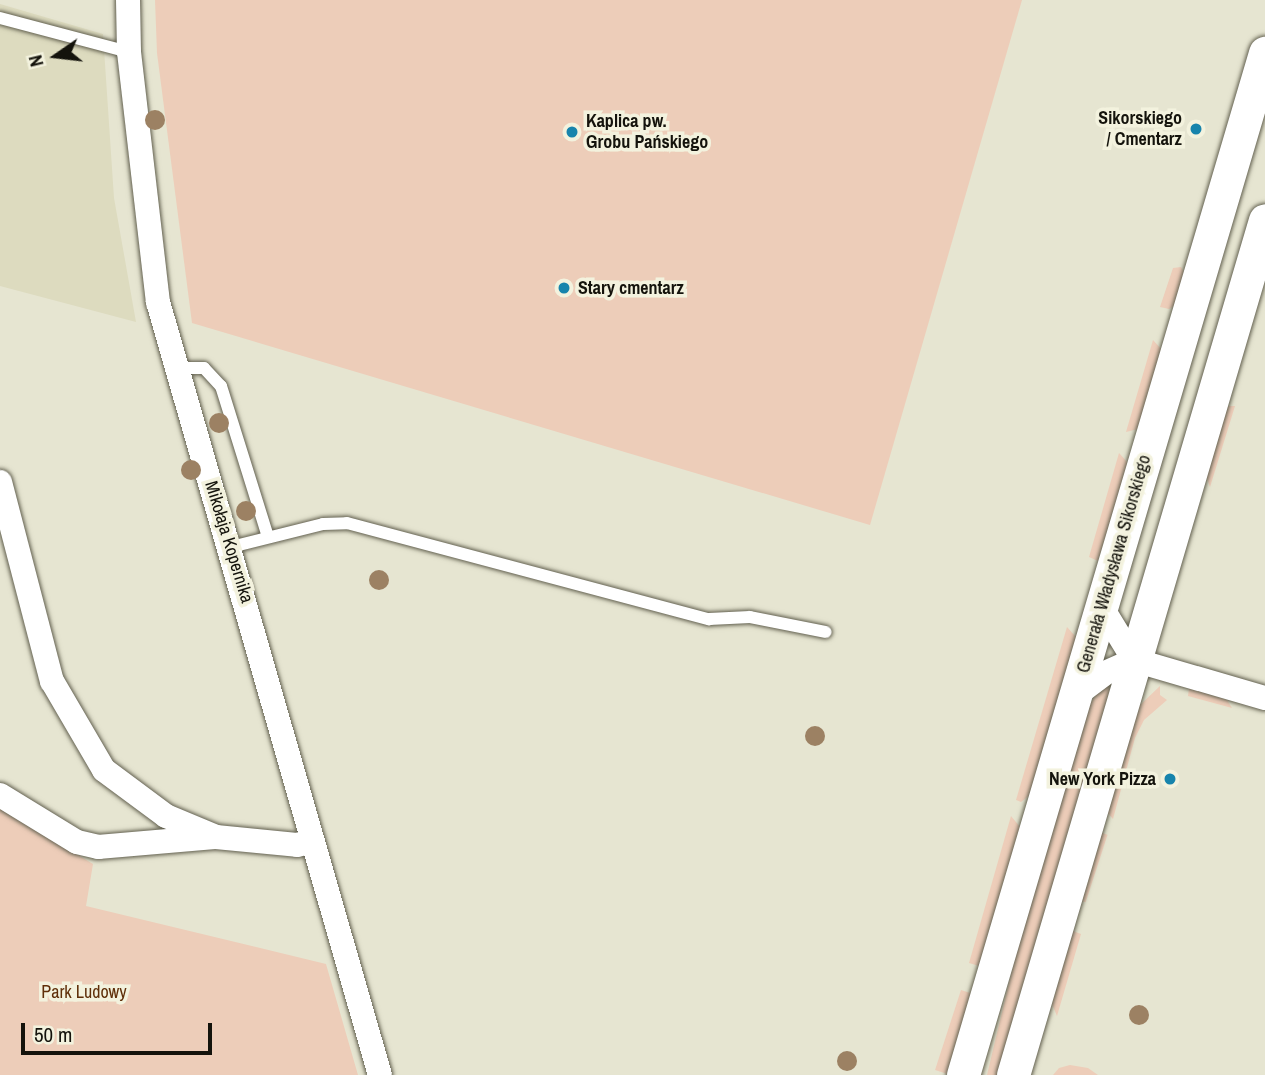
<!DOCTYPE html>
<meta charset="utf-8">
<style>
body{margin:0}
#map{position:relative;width:1265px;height:1075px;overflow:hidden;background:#e6e5d1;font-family:"Archivo Narrow",sans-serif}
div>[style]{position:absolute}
.built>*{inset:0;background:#dddbbf}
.green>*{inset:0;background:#edcdb9;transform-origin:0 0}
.roads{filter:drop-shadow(0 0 2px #62604f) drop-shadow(0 0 2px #62604f)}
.lane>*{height:12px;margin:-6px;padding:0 6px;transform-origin:6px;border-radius:6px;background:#fff}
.street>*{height:24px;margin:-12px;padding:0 12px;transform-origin:12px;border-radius:12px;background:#fff}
.secondary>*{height:33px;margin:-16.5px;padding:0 16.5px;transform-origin:16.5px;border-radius:16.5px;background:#fff}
.trees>*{width:20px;height:20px;margin:-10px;border-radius:50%;background:#9c8163}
.dots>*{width:19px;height:19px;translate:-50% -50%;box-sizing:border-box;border:4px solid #f3f2de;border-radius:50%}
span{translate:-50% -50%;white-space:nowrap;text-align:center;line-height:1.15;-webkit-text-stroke:7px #f3f2de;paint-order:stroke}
.poi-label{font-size:18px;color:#14130c;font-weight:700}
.right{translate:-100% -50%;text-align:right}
.left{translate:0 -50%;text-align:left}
.street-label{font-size:18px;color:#14130c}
.park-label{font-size:18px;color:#5f2f09}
.north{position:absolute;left:21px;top:21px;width:70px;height:70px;-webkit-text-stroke:5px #f3f2de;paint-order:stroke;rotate:256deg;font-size:19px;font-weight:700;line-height:28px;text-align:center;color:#14130c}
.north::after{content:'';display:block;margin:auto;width:24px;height:32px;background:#14130c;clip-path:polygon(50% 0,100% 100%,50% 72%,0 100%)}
.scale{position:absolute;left:21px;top:1023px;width:191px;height:32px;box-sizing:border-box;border:4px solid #14130c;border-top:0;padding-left:9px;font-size:21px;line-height:24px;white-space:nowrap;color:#14130c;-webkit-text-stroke:5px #f3f2de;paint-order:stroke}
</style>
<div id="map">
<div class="built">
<div style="clip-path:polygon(0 4px,103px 34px,114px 198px,136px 322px,0 286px)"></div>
</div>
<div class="green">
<div style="clip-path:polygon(155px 0,1022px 0,870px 525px,192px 323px,157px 53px)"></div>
<div style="clip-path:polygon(1181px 267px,1185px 274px,1177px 304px,1169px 309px,1160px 307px,1173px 268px)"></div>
<div style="clip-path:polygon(1153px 340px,1162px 350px,1138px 429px,1126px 432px)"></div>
<div style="clip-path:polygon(1227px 406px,1235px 406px,1210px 487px,1206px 476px)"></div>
<div style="clip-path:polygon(1119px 453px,1128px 463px,1098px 561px,1089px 557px)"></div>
<div style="clip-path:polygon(1067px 627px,1076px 637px,1030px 795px,1021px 802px,1016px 800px)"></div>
<div style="clip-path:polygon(1112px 682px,1000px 1075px,987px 1075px,1020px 937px,1084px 712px,1099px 691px)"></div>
<div style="clip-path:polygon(1160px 686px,1160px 695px,1167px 700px,1144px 720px,1135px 738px,1113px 819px,1106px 811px,1138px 707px)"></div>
<div style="clip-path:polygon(1189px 688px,1227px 700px,1232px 708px,1188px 696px)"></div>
<div style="clip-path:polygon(0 808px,93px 864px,86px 906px,326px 964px,358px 1075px,0 1075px)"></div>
<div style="clip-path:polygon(1011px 816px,1020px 827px,979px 966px,969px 963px)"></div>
<div style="left:1099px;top:832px;width:9px;height:71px;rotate:18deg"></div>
<div style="clip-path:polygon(1073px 931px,1081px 934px,1057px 1016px,1052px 1004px)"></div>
<div style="left:961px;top:990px;width:13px;height:84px;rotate:18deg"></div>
<div style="clip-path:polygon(1070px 1065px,1088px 1068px,1098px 1075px,1053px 1075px,1059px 1068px)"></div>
</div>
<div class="roads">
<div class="lane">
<div style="left:0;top:18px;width:133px;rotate:14.8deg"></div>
<div style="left:176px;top:368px;width:28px"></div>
<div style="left:204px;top:368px;width:25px;rotate:47deg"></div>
<div style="left:221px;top:386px;width:158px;rotate:72.7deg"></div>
<div style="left:231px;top:547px;width:95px;rotate:-14deg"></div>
<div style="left:323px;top:524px;width:24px;rotate:-2deg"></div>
<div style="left:347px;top:523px;width:375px;rotate:14.9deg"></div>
<div style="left:709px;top:619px;width:41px;rotate:-2.8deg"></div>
<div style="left:750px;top:617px;width:77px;rotate:11.2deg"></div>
</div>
<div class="street">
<div style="left:128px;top:0;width:52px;rotate:88.9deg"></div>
<div style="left:129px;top:52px;width:252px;rotate:83.4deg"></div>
<div style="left:158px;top:302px;width:804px;rotate:73.98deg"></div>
<div style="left:0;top:482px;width:206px;rotate:75.4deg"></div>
<div style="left:52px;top:681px;width:103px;rotate:59.7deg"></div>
<div style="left:104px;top:770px;width:77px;rotate:36.6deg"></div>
<div style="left:166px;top:816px;width:54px;rotate:22.8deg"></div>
<div style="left:216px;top:837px;width:81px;rotate:5.6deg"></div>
<div style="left:297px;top:845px;width:16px;rotate:-14deg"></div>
<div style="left:1101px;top:606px;width:63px;rotate:58.6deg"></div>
<div style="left:1134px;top:660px;width:136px;rotate:16.2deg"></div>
<div style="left:1075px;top:696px;width:38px;rotate:-37deg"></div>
<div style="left:1105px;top:673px;width:32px;rotate:-24deg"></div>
<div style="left:0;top:795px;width:90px;rotate:31.4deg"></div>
<div style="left:77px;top:842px;width:22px;rotate:13deg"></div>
<div style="left:98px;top:847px;width:117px;rotate:-4.9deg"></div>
</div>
<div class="secondary">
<div style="left:963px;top:1075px;width:1066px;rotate:-73.54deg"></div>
<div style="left:1013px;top:1075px;width:891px;rotate:-73.58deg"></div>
</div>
</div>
<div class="trees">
<div style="left:155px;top:120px"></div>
<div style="left:219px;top:423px"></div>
<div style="left:191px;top:470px"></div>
<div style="left:246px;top:511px"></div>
<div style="left:379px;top:580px"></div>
<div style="left:815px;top:736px"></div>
<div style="left:1139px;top:1015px"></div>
<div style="left:847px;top:1061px"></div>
</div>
<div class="dots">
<div style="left:1196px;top:129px;background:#1784ac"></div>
<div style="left:572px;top:132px;background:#1784ac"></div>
<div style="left:564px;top:288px;background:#1784ac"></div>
<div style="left:1170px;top:779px;background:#1784ac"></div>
</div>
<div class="poi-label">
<span class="right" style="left:1182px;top:129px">Sikorskiego<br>/ Cmentarz</span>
<span class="left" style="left:586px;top:132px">Kaplica pw.<br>Grobu Pańskiego</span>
<span class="left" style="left:578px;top:288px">Stary cmentarz</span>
<span class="right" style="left:1156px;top:779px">New York Pizza</span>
</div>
<div class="street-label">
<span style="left:229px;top:542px;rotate:73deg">Mikołaja Kopernika</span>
<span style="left:1114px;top:564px;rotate:-74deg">Generała Władysława Sikorskiego</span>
</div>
<div class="park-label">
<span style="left:84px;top:992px">Park Ludowy</span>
</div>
<div class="north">N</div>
<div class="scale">50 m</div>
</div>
